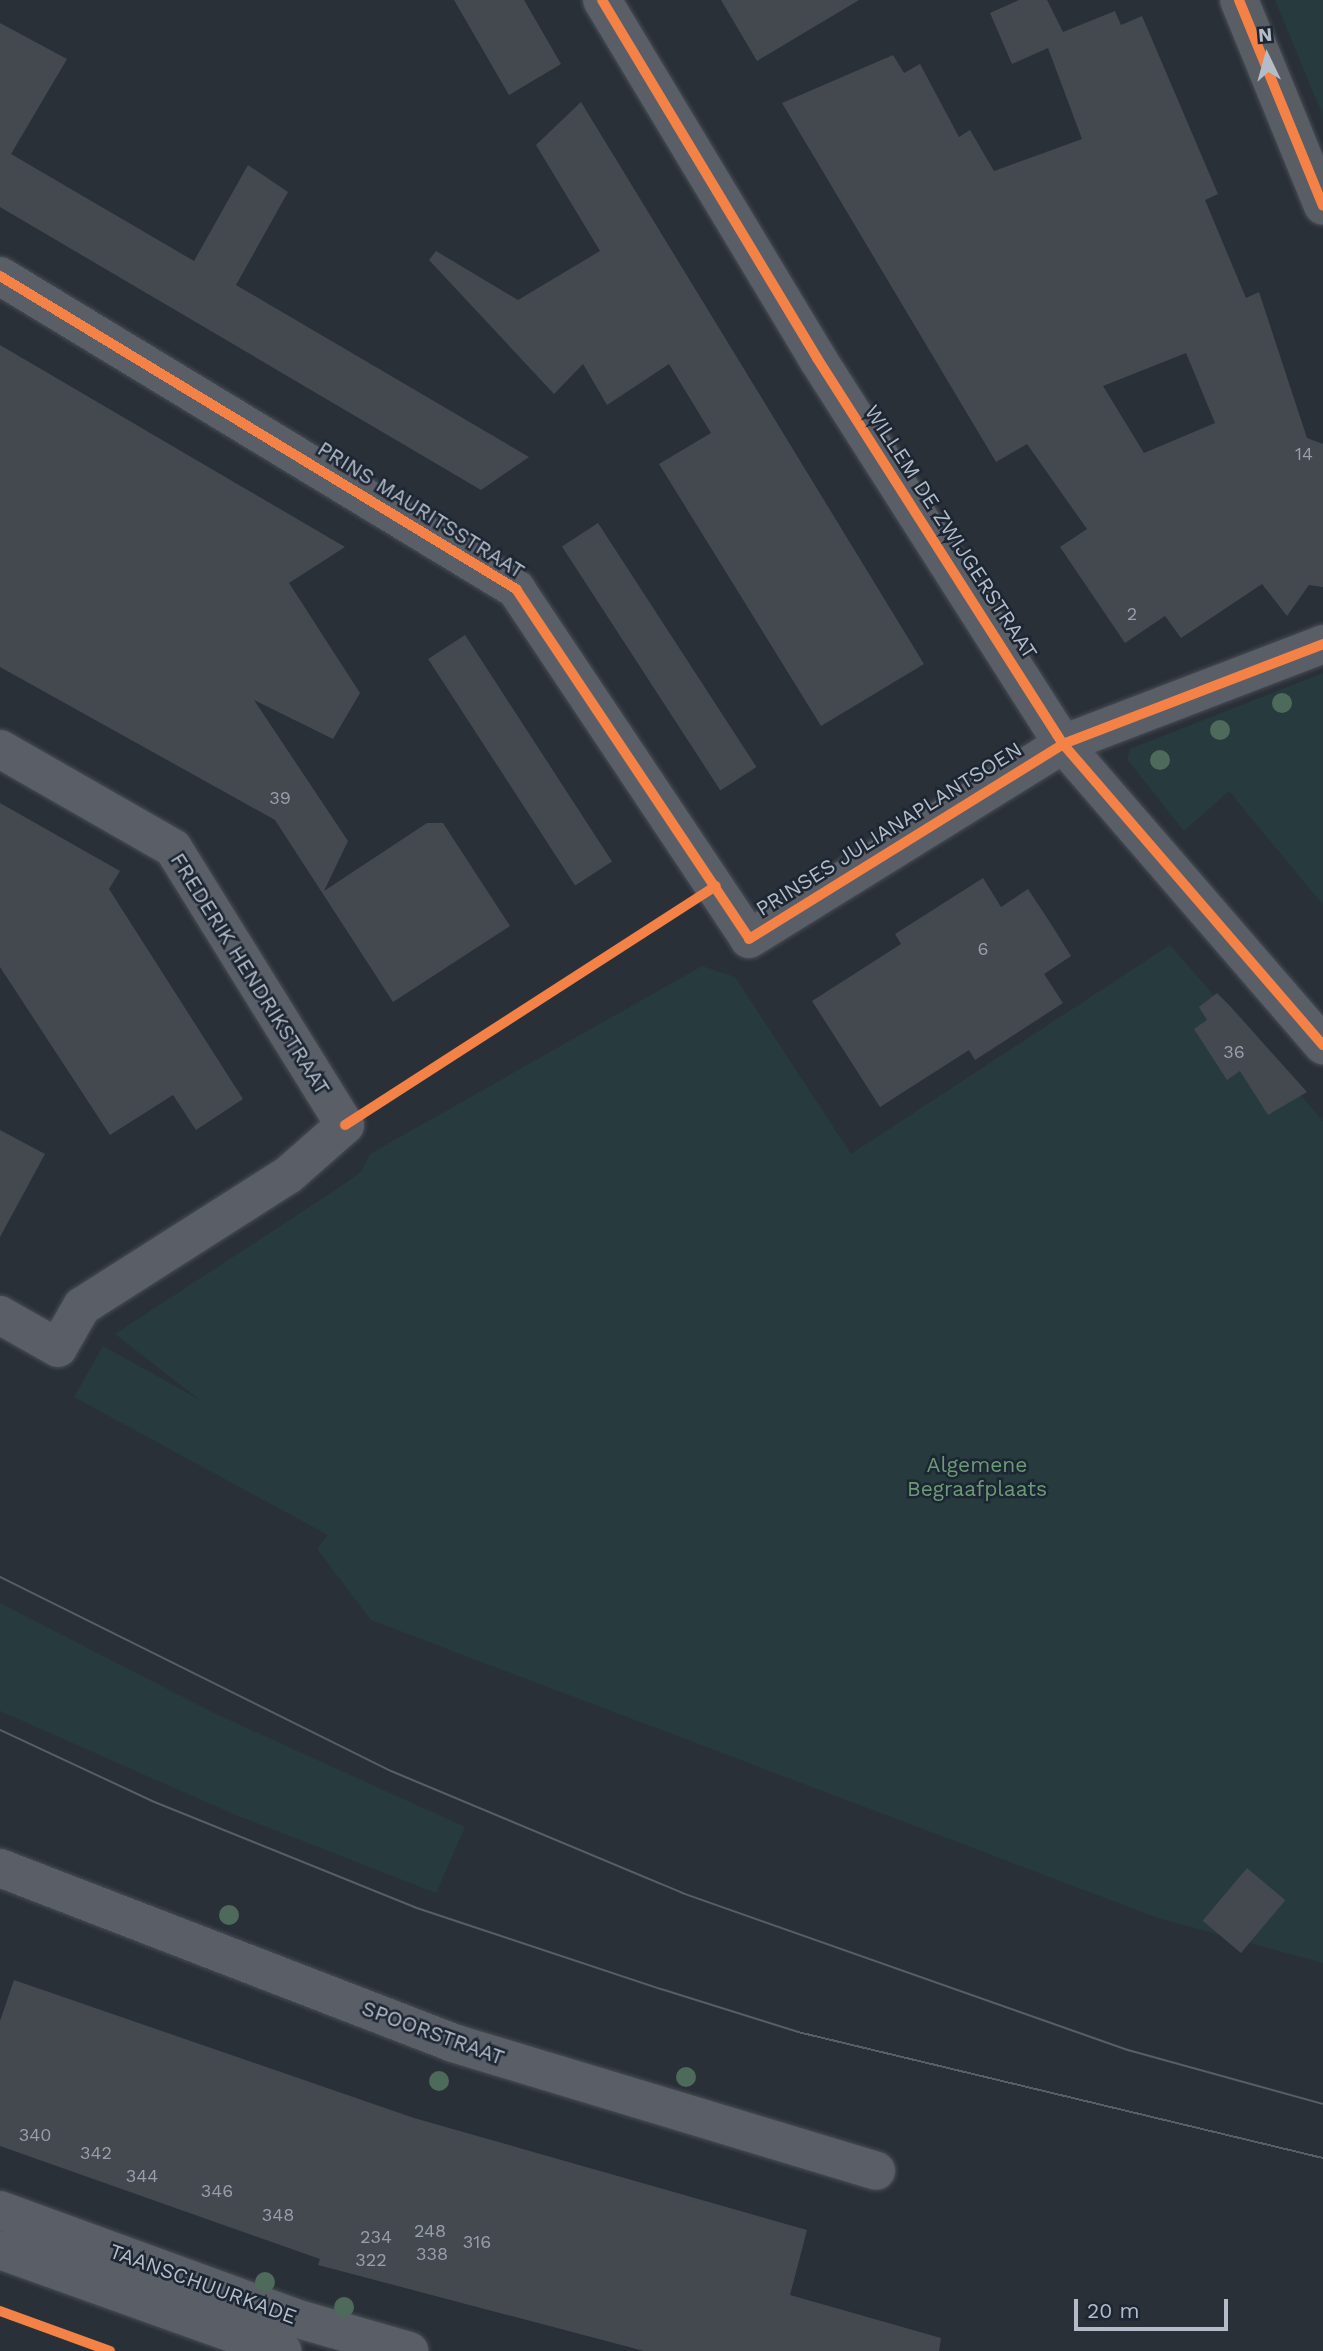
<!DOCTYPE html>
<style>
body{margin:0}
#map{position:relative;width:1323px;height:2351px;overflow:hidden;background:#2a3038;font-family:"Work Sans",sans-serif}
div>[style]{position:absolute}
.green>*{inset:0;background:#273a3e}
.building>*{inset:0;background:#444950;transform-origin:0 0}
.roads{filter:drop-shadow(0 0 2px #484c53) drop-shadow(0 0 2px #484c53)}
.street>*{height:38px;margin:-19px;padding:0 19px;transform-origin:19px;border-radius:19px;background:#5a5e66}
.secondary>*{height:38px;margin:-19px;padding:0 19px;transform-origin:19px;border-radius:19px;background:#595d64}
.tram>*{height:2px;margin:-1px;padding:0 1px;transform-origin:1px;border-radius:1px;background:#595d64}
.cycleway>*{height:10px;margin:-5px;padding:0 5px;transform-origin:5px;border-radius:5px;background:#f48246}
.trees>*{width:20px;height:20px;margin:-10px;border-radius:50%;background:#4e6a5a}
span{translate:-50% -50%;white-space:nowrap;text-align:center;line-height:1.15;-webkit-text-stroke:5px #1d2633;paint-order:stroke}
.number-label{font-size:18px;color:#989fab}
.number-label span{-webkit-text-stroke-width:0}
.street-label{font-size:21px;color:#b4bcc9}
.park-label{font-size:21px;color:#6b9a76}
.north{position:absolute;left:1232px;top:21px;width:70px;height:70px;-webkit-text-stroke:5px #1d2633;paint-order:stroke;rotate:355deg;font-size:19px;font-weight:700;line-height:28px;text-align:center;color:#b4bcc9}
.north::after{content:'';display:block;margin:auto;width:24px;height:32px;background:#b4bcc9;clip-path:polygon(50% 0,100% 100%,50% 72%,0 100%)}
.scale{position:absolute;left:1074px;top:2299px;width:154px;height:32px;box-sizing:border-box;border:4px solid #b4bcc9;border-top:0;padding-left:9px;font-size:21px;line-height:24px;white-space:nowrap;color:#b4bcc9;-webkit-text-stroke:5px #1d2633;paint-order:stroke}
</style>
<div id="map">
<div class="green">
<div style="clip-path:polygon(1275px 0,1323px 0,1323px 116px)"></div>
<div style="clip-path:polygon(1323px 673px,1323px 905px,1229px 791px,1184px 831px,1127px 759px,1130px 749px)"></div>
<div style="clip-path:polygon(1170px 945px,1323px 1121px,1323px 1963px,1158px 1918px,371px 1620px,317px 1549px,328px 1535px,74px 1397px,103px 1346px,200px 1400px,115px 1334px,340px 1187px,361px 1172px,370px 1154px,702px 966px,735px 977px,851px 1154px)"></div>
<div style="clip-path:polygon(0 1603px,218px 1715px,465px 1827px,436px 1893px,231px 1813px,0 1711px)"></div>
</div>
<div class="building">
<div style="clip-path:polygon(454px 0,524px 0,561px 64px,509px 95px)"></div>
<div style="clip-path:polygon(721px 0,859px 0,757px 61px)"></div>
<div style="clip-path:polygon(evenodd,1019px 0,1047px 0,1063px 32px,1115px 11px,1121px 25px,1142px 16px,1218px 194px,1205px 200px,1246px 298px,1259px 292px,1307px 438px,1323px 444px,1323px 587px,1309px 585px,1287px 616px,1262px 584px,1181px 638px,1165px 616px,1125px 643px,1060px 547px,1087px 529px,1027px 444px,996px 462px,782px 103px,893px 55px,904px 73px,920px 64px,959px 137px,970px 130px,994px 171px,1082px 139px,1048px 48px,1012px 64px,990px 13px,1019px 0,1186px 353px,1215px 423px,1144px 453px,1103px 386px,1186px 353px)"></div>
<div style="clip-path:polygon(0 23px,67px 59px,11px 154px,194px 261px,248px 165px,288px 192px,236px 285px,529px 457px,481px 490px,0 207px)"></div>
<div style="clip-path:polygon(581px 102px,924px 664px,821px 726px,659px 464px,711px 433px,669px 364px,607px 405px,583px 364px,554px 394px,429px 260px,436px 251px,518px 300px,600px 251px,536px 145px)"></div>
<div style="clip-path:polygon(0 345px,345px 547px,289px 583px,360px 693px,333px 739px,254px 700px,348px 841px,324px 891px,427px 823px,443px 823px,510px 926px,393px 1002px,275px 820px,0 667px)"></div>
<div style="left:598px;top:523px;width:291px;height:43px;rotate:57deg"></div>
<div style="left:465px;top:635px;width:270px;height:44px;rotate:57deg"></div>
<div style="clip-path:polygon(0 803px,120px 871px,109px 889px,243px 1099px,196px 1130px,173px 1095px,110px 1135px,0 967px)"></div>
<div style="clip-path:polygon(983px 878px,1001px 907px,1028px 889px,1051px 924px,1071px 956px,1044px 974px,1063px 1003px,975px 1060px,969px 1050px,880px 1107px,812px 1001px,901px 944px,895px 934px)"></div>
<div style="clip-path:polygon(1217px 993px,1230px 1006px,1307px 1092px,1268px 1115px,1240px 1071px,1227px 1080px,1194px 1029px,1207px 1020px,1199px 1007px)"></div>
<div style="clip-path:polygon(0 1130px,45px 1154px,0 1237px)"></div>
<div style="left:1247px;top:1868px;width:50px;height:69px;rotate:40deg"></div>
<div style="clip-path:polygon(14px 1980px,414px 2118px,807px 2230px,790px 2295px,941px 2338px,939px 2351px,644px 2351px,318px 2265px,320px 2259px,0 2146px,0 2021px)"></div>
</div>
<div class="roads">
<div class="street">
<div style="left:602px;top:0;width:418px;rotate:59deg"></div>
<div style="left:817px;top:358px;width:458px;rotate:57.5deg"></div>
<div style="left:1063px;top:744px;width:398px;rotate:49.2deg"></div>
<div style="left:0;top:276px;width:604px;rotate:31.24deg"></div>
<div style="left:516px;top:589px;width:420px;rotate:56.3deg"></div>
<div style="left:749px;top:939px;width:370px;rotate:-31.8deg"></div>
<div style="left:1063px;top:744px;width:279px;rotate:-21deg"></div>
<div style="left:0;top:749px;width:199px;rotate:29.8deg"></div>
<div style="left:173px;top:848px;width:326px;rotate:58.2deg"></div>
<div style="left:345px;top:1125px;width:76px;rotate:138.7deg"></div>
<div style="left:288px;top:1175px;width:244px;rotate:147.5deg"></div>
<div style="left:82px;top:1306px;width:48px;rotate:119.7deg"></div>
<div style="left:58px;top:1348px;width:67px;rotate:-150.4deg"></div>
<div style="left:0;top:1868px;width:486px;rotate:21.1deg"></div>
<div style="left:453px;top:2043px;width:442px;rotate:16.8deg"></div>
<div style="left:0;top:2210px;width:314px;rotate:20.1deg"></div>
<div style="left:295px;top:2318px;width:119px;rotate:16.1deg"></div>
<div style="left:0;top:2250px;width:300px;rotate:19.7deg"></div>
</div>
<div class="secondary">
<div style="left:1239px;top:0;width:222px;rotate:67.8deg"></div>
</div>
</div>
<div class="tram">
<div style="left:0;top:1577px;width:436px;rotate:26.4deg"></div>
<div style="left:391px;top:1771px;width:316px;rotate:22.7deg"></div>
<div style="left:682px;top:1893px;width:473px;rotate:19.4deg"></div>
<div style="left:1128px;top:2050px;width:202px;rotate:15.5deg"></div>
<div style="left:0;top:1730px;width:168px;rotate:25deg"></div>
<div style="left:152px;top:1801px;width:283px;rotate:22deg"></div>
<div style="left:414px;top:1907px;width:260px;rotate:18.4deg"></div>
<div style="left:661px;top:1989px;width:144px;rotate:17.4deg"></div>
<div style="left:798px;top:2032px;width:540px;rotate:13.5deg"></div>
</div>
<div class="cycleway">
<div style="left:602px;top:0;width:418px;rotate:59deg"></div>
<div style="left:817px;top:358px;width:458px;rotate:57.5deg"></div>
<div style="left:1063px;top:744px;width:398px;rotate:49.2deg"></div>
<div style="left:1239px;top:0;width:222px;rotate:67.8deg"></div>
<div style="left:0;top:276px;width:604px;rotate:31.24deg"></div>
<div style="left:516px;top:589px;width:420px;rotate:56.3deg"></div>
<div style="left:749px;top:939px;width:370px;rotate:-31.8deg"></div>
<div style="left:1063px;top:744px;width:279px;rotate:-21deg"></div>
<div style="left:345px;top:1125px;width:441px;rotate:-32.8deg"></div>
<div style="left:0;top:2311px;width:117px;rotate:20deg"></div>
</div>
<div class="trees">
<div style="left:1282px;top:703px"></div>
<div style="left:1220px;top:730px"></div>
<div style="left:1160px;top:760px"></div>
<div style="left:229px;top:1915px"></div>
<div style="left:686px;top:2077px"></div>
<div style="left:439px;top:2081px"></div>
<div style="left:265px;top:2282px"></div>
<div style="left:344px;top:2307px"></div>
</div>
<div class="number-label">
<span style="left:1304px;top:454px">14</span>
<span style="left:1132px;top:614px">2</span>
<span style="left:280px;top:798px">39</span>
<span style="left:983px;top:949px">6</span>
<span style="left:1234px;top:1052px">36</span>
<span style="left:35px;top:2135px">340</span>
<span style="left:96px;top:2153px">342</span>
<span style="left:142px;top:2176px">344</span>
<span style="left:217px;top:2191px">346</span>
<span style="left:278px;top:2215px">348</span>
<span style="left:430px;top:2231px">248</span>
<span style="left:376px;top:2237px">234</span>
<span style="left:477px;top:2242px">316</span>
<span style="left:432px;top:2254px">338</span>
<span style="left:371px;top:2260px">322</span>
</div>
<div class="street-label">
<span style="left:421px;top:510px;rotate:32deg">PRINS MAURITSSTRAAT</span>
<span style="left:951px;top:532px;rotate:57deg">WILLEM DE ZWIJGERSTRAAT</span>
<span style="left:889px;top:829px;rotate:-32deg">PRINSES JULIANAPLANTSOEN</span>
<span style="left:250px;top:974px;rotate:58deg">FREDERIK HENDRIKSTRAAT</span>
<span style="left:433px;top:2033px;rotate:20deg">SPOORSTRAAT</span>
<span style="left:203px;top:2284px;rotate:20deg">TAANSCHUURKADE</span>
</div>
<div class="park-label">
<span style="left:977px;top:1477px">Algemene<br>Begraafplaats</span>
</div>
<div class="north">N</div>
<div class="scale">20 m</div>
</div>
